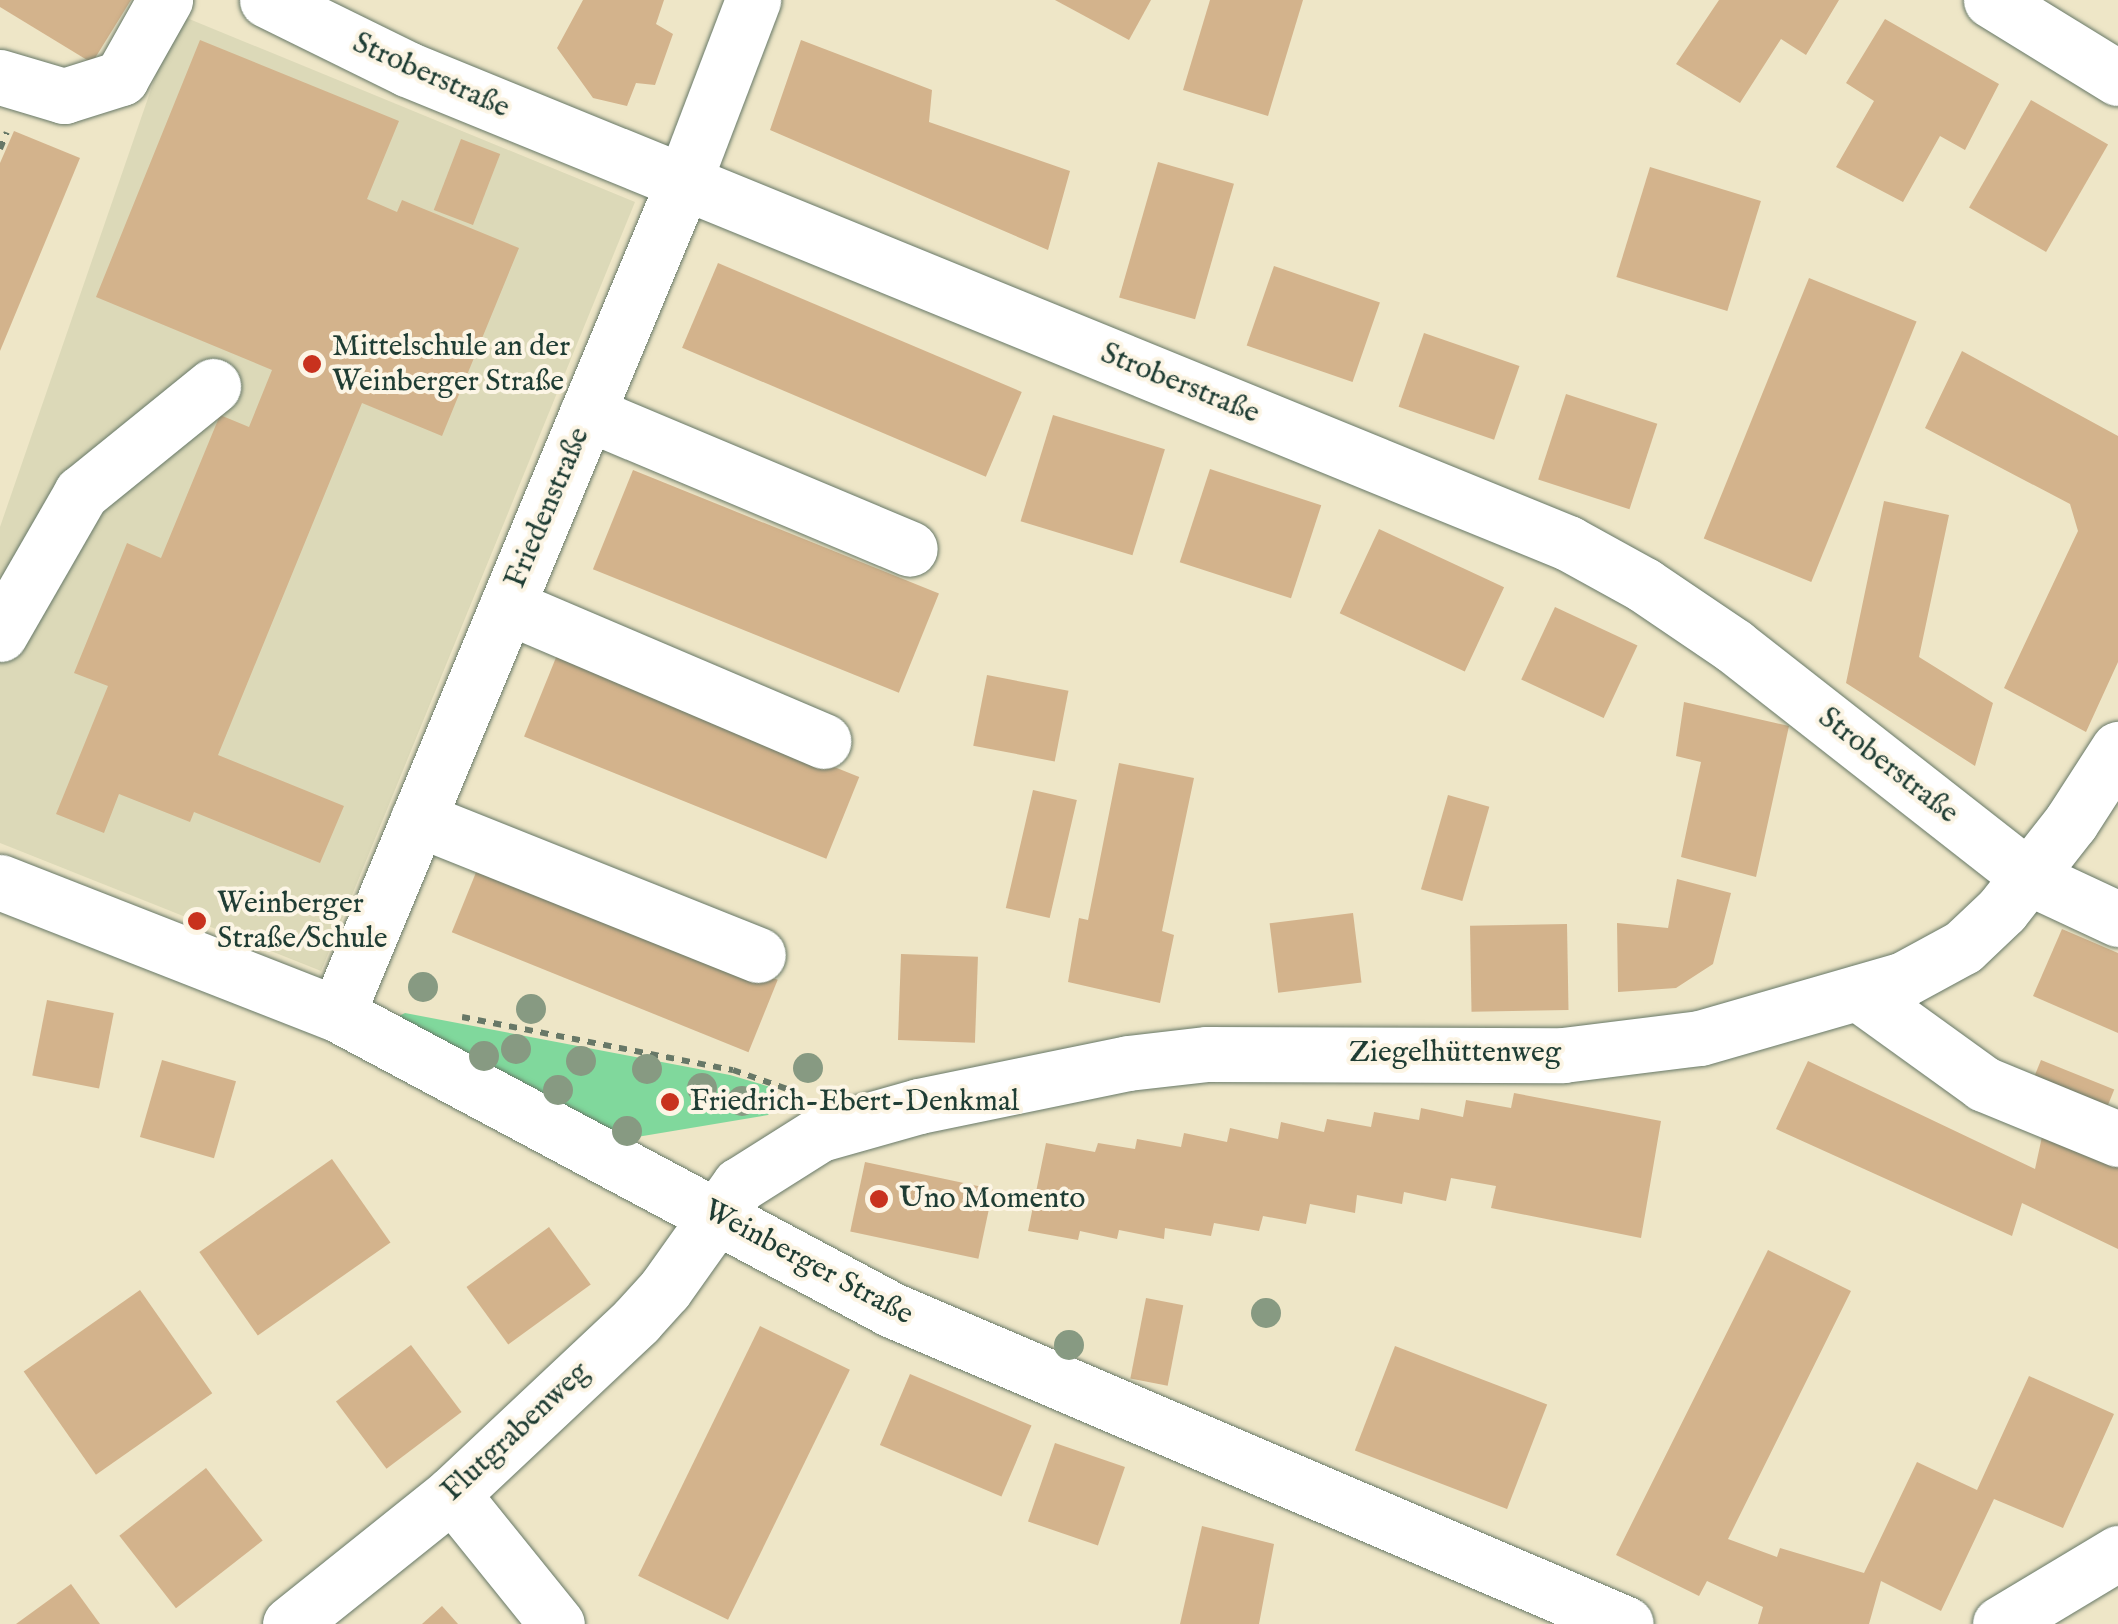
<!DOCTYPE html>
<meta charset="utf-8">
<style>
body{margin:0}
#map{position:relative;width:2118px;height:1624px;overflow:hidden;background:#eee6c7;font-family:"IM FELL English",serif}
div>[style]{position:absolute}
.built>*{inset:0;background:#dcd9b8}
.green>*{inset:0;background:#80d89c}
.building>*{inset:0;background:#d3b38c;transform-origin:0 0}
.path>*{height:6px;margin-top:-3px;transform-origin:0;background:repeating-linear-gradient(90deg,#677867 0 8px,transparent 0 16px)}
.roads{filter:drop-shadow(0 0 2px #677867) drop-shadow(0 0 2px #677867)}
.minor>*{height:55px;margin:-27.5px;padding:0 27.5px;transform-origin:27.5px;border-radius:27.5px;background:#fff}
.major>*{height:55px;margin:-27.5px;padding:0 27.5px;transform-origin:27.5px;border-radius:27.5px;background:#fff}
.trees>*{width:30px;height:30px;margin:-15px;border-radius:50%;background:#879a82}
.dots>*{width:28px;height:28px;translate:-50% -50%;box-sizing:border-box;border:5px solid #fcf5e5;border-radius:50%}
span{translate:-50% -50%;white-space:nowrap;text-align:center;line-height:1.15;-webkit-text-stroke:8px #fcf5e5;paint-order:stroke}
.street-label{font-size:30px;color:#1f3d34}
.poi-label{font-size:30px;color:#1f3d34}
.left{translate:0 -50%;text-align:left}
</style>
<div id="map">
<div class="built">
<div style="clip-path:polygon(177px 14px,635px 202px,321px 971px,0 843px,0 527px)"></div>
</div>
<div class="green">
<div style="clip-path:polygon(405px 1013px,730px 1075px,774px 1088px,781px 1101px,768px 1115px,625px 1139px,397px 1017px)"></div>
</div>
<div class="building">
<div style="clip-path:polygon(0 0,131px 0,92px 63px,0 7px)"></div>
<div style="clip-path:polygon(583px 0,664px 0,656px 24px,673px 34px,655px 85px,636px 83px,627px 106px,593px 98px,557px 48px)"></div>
<div style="clip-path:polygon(1055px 0,1151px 0,1129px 40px)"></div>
<div style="clip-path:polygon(1210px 0,1303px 0,1268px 116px,1183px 90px)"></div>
<div style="clip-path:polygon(1719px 0,1839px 0,1806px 55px,1781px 39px,1740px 103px,1676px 64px)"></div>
<div style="clip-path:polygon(1885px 19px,1999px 84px,1965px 150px,1940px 136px,1903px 202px,1836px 167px,1874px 101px,1846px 83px)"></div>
<div style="clip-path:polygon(200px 40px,399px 121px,367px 199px,397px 212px,402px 200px,519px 248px,442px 436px,362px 403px,218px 755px,344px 806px,320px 863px,194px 812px,190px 822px,119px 794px,104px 833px,56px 814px,108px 686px,74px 673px,127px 543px,161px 558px,220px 415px,249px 427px,272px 370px,96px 297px)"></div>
<div style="clip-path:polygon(801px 40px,932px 90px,929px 122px,1070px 171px,1048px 250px,770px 130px)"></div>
<div style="left:2031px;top:100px;width:89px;height:124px;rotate:30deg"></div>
<div style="clip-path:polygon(14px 131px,80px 158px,0 351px,0 163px)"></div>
<div style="left:461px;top:139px;width:42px;height:76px;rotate:21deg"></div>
<div style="left:1158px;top:162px;width:79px;height:141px;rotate:16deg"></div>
<div style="left:1650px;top:167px;width:116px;height:115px;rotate:17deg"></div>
<div style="left:718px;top:263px;width:330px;height:92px;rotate:23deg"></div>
<div style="left:1274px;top:266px;width:112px;height:84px;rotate:19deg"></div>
<div style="left:1809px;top:278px;width:116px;height:281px;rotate:22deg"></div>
<div style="left:1424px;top:333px;width:101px;height:78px;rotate:19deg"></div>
<div style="clip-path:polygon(1962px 351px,2118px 436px,2118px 662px,2086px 732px,2004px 688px,2078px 531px,2070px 504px,1925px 428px)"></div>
<div style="left:1566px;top:394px;width:96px;height:90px;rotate:18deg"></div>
<div style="left:1053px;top:415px;width:117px;height:111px;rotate:17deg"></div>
<div style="left:1210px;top:469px;width:117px;height:98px;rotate:18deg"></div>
<div style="left:633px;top:470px;width:330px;height:107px;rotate:22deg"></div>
<div style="clip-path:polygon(1884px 501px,1949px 515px,1919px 657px,1993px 703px,1975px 766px,1846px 683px)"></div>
<div style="left:1379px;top:529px;width:138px;height:93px;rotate:25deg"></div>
<div style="left:1555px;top:607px;width:91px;height:80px;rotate:25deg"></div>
<div style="left:557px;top:655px;width:326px;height:88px;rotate:22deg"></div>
<div style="left:987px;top:675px;width:83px;height:72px;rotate:11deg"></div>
<div style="clip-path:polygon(1684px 702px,1789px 726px,1756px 877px,1681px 857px,1701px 762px,1676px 756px)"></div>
<div style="clip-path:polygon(1119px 763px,1194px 778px,1162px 931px,1174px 935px,1160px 1003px,1068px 982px,1079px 918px,1088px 920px)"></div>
<div style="left:1033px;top:790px;width:45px;height:121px;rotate:13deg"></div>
<div style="left:1448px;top:795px;width:43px;height:98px;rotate:16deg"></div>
<div style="left:481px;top:860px;width:320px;height:78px;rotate:22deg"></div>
<div style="clip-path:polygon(1677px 879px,1731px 893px,1713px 964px,1676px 988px,1618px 992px,1617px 923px,1668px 928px)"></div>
<div style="left:1353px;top:913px;width:70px;height:84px;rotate:83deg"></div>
<div style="left:1567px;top:924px;width:86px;height:97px;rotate:89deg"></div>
<div style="clip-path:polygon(2062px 929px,2118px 953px,2118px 1033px,2033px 996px)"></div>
<div style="left:901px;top:954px;width:77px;height:86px;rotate:2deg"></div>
<div style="left:47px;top:1000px;width:68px;height:77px;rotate:11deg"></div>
<div style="left:162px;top:1060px;width:77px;height:80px;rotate:16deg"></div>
<div style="left:2041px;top:1060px;width:79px;height:37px;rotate:22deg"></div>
<div style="clip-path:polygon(1808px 1061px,2035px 1169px,2043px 1132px,2118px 1165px,2118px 1249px,2022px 1203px,2012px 1236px,1776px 1129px)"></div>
<div style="clip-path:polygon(1514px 1093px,1661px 1121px,1641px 1238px,1491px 1208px,1496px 1186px,1451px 1178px,1446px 1201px,1404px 1192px,1402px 1204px,1357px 1195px,1355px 1213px,1310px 1204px,1306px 1224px,1263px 1216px,1259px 1231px,1214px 1223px,1211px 1236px,1165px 1228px,1164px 1239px,1119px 1230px,1117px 1239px,1080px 1231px,1078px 1240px,1028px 1231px,1046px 1143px,1095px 1152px,1098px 1143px,1135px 1149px,1137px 1139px,1181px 1147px,1184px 1133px,1227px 1142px,1230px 1128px,1278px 1139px,1281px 1122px,1324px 1132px,1327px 1119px,1371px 1127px,1374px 1112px,1419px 1120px,1421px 1108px,1463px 1117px,1466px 1100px,1511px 1108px)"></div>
<div style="left:332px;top:1159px;width:102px;height:162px;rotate:55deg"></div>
<div style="left:865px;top:1162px;width:131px;height:71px;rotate:12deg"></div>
<div style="left:549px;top:1227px;width:71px;height:102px;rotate:54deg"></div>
<div style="clip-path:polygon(1768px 1250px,1851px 1291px,1728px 1539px,1777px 1557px,1780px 1548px,1864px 1573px,1917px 1462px,1977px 1490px,2029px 1376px,2114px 1414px,2063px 1528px,1994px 1499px,1941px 1611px,1881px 1581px,1869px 1624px,1758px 1624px,1763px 1607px,1707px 1581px,1699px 1596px,1616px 1555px)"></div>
<div style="left:140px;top:1290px;width:126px;height:142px;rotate:55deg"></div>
<div style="left:1146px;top:1298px;width:38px;height:82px;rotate:11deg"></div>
<div style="left:760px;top:1326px;width:100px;height:278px;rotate:26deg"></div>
<div style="left:411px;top:1345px;width:84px;height:94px;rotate:53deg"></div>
<div style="left:1395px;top:1346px;width:163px;height:112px;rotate:21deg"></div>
<div style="left:910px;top:1374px;width:132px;height:77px;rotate:23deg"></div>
<div style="left:1055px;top:1443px;width:74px;height:83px;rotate:19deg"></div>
<div style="left:206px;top:1468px;width:92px;height:110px;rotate:52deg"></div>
<div style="clip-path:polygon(1202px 1526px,1274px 1544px,1259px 1624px,1180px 1624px)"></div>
<div style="clip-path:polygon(71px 1584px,100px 1624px,16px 1624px)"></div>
<div style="clip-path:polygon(442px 1606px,458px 1624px,422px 1624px)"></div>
</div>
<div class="path">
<div style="left:0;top:149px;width:18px;rotate:-68deg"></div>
<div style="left:462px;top:1017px;width:276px;rotate:11.1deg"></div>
<div style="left:733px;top:1070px;width:60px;rotate:19.3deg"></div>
</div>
<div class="roads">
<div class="minor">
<div style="left:267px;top:0;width:156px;rotate:26.2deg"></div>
<div style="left:407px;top:69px;width:1254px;rotate:22.21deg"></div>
<div style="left:1568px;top:543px;width:87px;rotate:28.9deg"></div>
<div style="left:1644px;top:585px;width:109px;rotate:34.1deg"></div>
<div style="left:1734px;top:646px;width:376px;rotate:38.1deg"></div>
<div style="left:2030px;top:878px;width:97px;rotate:25deg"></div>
<div style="left:0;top:77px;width:67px;rotate:16.5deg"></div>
<div style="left:64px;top:96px;width:60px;rotate:-17.5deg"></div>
<div style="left:121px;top:78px;width:90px;rotate:-60.6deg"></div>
<div style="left:587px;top:413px;width:350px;rotate:22.8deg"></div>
<div style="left:507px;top:606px;width:344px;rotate:23.1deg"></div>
<div style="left:0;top:634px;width:163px;rotate:-60.1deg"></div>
<div style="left:81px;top:493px;width:170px;rotate:-39deg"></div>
<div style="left:418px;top:819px;width:366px;rotate:21.8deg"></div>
<div style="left:0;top:882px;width:362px;rotate:21.4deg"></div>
<div style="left:337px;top:1014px;width:629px;rotate:28.07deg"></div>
<div style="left:892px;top:1310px;width:798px;rotate:23.16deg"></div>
<div style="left:1858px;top:993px;width:155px;rotate:35.8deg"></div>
<div style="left:1984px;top:1084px;width:145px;rotate:22.3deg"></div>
<div style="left:337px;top:1014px;width:902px;rotate:-67.39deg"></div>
<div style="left:684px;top:181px;width:194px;rotate:-69.1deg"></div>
<div style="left:452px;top:1494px;width:167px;rotate:51.1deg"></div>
<div style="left:290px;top:1624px;width:208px;rotate:-38.7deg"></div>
<div style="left:452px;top:1494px;width:253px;rotate:-43.2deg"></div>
<div style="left:636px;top:1321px;width:43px;rotate:-47.8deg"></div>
<div style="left:665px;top:1289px;width:128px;rotate:-54.6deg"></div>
<div style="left:739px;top:1185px;width:96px;rotate:-32.2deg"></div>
<div style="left:820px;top:1134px;width:103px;rotate:-15.8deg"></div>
<div style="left:919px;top:1106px;width:213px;rotate:-11.6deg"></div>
<div style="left:1128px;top:1063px;width:80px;rotate:-6.5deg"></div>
<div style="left:1207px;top:1054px;width:356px;rotate:0.2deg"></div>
<div style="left:1563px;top:1055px;width:138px;rotate:-7.1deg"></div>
<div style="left:1700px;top:1038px;width:212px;rotate:-16.1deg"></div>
<div style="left:1904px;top:979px;width:67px;rotate:-28.5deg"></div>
<div style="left:1963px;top:947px;width:54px;rotate:-43.5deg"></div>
<div style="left:2002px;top:910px;width:112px;rotate:-51.9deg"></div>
<div style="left:2071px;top:822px;width:87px;rotate:-57.2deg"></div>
<div style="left:2000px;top:1624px;width:138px;rotate:-31deg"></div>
</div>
<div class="major">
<div style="left:1991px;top:0;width:149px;rotate:31.6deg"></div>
</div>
</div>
<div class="trees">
<div style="left:423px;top:987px"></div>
<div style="left:531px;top:1009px"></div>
<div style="left:516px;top:1049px"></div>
<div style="left:484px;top:1056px"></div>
<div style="left:581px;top:1061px"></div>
<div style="left:808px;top:1068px"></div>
<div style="left:647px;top:1069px"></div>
<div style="left:702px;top:1088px"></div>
<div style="left:558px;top:1090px"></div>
<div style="left:742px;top:1101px"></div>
<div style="left:627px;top:1131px"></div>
<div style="left:1266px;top:1313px"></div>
<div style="left:1069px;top:1345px"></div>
</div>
<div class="dots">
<div style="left:312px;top:364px;background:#c8321e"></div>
<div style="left:197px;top:921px;background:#c8321e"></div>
<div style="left:670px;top:1102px;background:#c8321e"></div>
<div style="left:879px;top:1199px;background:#c8321e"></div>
</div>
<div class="street-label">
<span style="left:431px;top:76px;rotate:24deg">Stroberstraße</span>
<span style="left:1180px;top:384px;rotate:22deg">Stroberstraße</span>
<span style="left:548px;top:508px;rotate:-67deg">Friedenstraße</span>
<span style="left:1888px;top:766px;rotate:38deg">Stroberstraße</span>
<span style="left:1455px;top:1053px">Ziegelhüttenweg</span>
<span style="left:808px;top:1263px;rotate:28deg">Weinberger Straße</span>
<span style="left:516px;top:1432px;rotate:-43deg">Flutgrabenweg</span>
</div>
<div class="poi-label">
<span class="left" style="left:332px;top:364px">Mittelschule an der<br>Weinberger Straße</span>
<span class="left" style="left:217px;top:921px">Weinberger<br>Straße/Schule</span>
<span class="left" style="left:690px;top:1102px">Friedrich-Ebert-Denkmal</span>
<span class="left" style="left:899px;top:1199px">Uno Momento</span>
</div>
</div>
